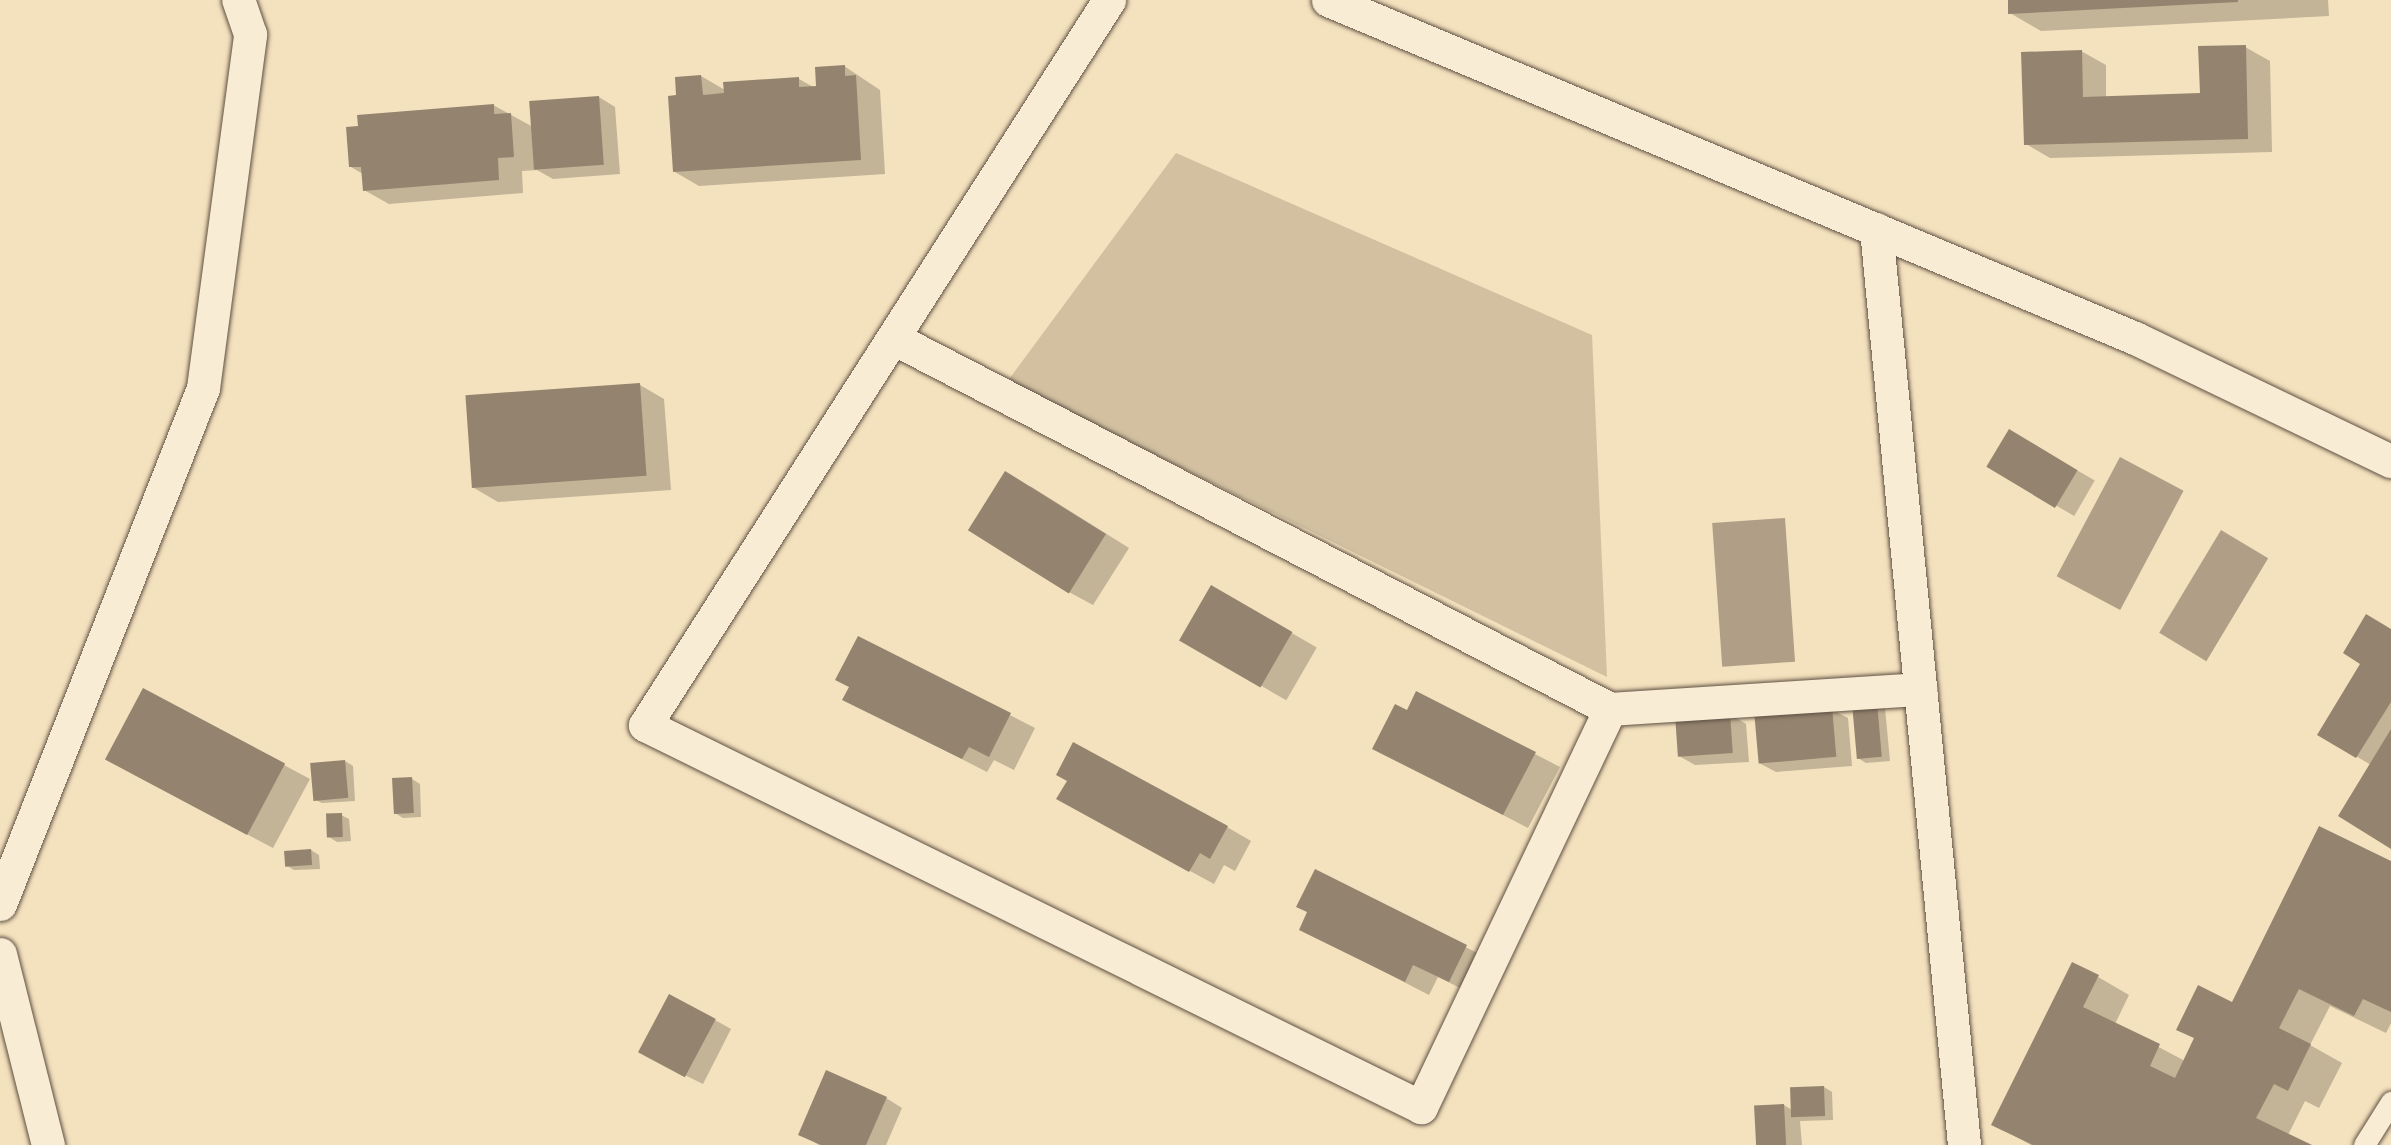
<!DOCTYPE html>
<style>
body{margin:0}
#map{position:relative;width:2391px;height:1145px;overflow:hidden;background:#f4e1bd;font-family:"IM FELL Double Pica",serif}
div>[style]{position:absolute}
.green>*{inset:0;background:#d2c0a1}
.water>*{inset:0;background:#b09f86;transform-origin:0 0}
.shadow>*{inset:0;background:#0003;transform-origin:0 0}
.building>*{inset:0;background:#94846f;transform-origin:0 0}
.roads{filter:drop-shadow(0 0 2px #5e5044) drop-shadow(0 0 2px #5e5044)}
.service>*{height:21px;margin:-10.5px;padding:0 10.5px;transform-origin:10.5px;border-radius:10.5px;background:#f8ecd4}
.minor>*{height:33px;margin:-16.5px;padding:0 16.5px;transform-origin:16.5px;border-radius:16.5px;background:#f8ecd4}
span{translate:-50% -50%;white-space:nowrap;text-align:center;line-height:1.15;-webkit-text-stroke:4.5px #f8ecd4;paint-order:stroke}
</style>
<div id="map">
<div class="green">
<div style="clip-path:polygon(1176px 153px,1592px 335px,1607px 677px,1007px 382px)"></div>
</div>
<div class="water">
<div style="left:2120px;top:457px;width:72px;height:135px;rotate:28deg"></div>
<div style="left:1785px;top:518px;width:144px;height:73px;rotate:86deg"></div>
<div style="left:2221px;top:530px;width:55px;height:120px;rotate:31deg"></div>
</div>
<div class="shadow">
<div style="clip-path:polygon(2009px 0,2328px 0,2329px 16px,2041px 31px,2010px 13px)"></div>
<div style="clip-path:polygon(2245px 47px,2270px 61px,2272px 152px,2050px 158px,2026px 144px,2081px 51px,2106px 65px,2106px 98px,2201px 95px)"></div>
<div style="clip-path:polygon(844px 66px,880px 90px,885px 174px,699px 186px,675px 172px,678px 97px,701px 76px,725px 90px,799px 79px,815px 88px)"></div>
<div style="clip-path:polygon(599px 97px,615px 107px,620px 174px,553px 179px,537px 170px,522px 171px,523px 193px,389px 204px,364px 190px,363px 174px,351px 167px,493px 105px,533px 127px)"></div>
<div style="clip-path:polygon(640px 385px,664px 399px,671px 490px,498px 502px,474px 488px)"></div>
<div style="left:2009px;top:431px;width:99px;height:41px;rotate:30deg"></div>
<div style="clip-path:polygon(1030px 486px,1129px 548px,1093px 605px,1069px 592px)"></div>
<div style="left:1212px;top:587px;width:121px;height:61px;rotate:30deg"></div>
<div style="clip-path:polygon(2391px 630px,2391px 847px,2371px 765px,2319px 734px)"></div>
<div style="clip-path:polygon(859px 638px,1035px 728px,1014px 770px,994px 760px,987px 772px,844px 699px,850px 687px)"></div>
<div style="clip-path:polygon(144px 690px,310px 779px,273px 848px,131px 773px)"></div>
<div style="clip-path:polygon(1417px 693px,1560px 767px,1528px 828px,1374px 748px,1407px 712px)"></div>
<div style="clip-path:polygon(1877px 704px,1885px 708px,1890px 761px,1866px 763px,1858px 758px)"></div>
<div style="clip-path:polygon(1831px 709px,1848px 718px,1852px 766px,1776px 772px,1759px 763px)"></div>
<div style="clip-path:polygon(1730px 714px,1746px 724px,1749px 762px,1695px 765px,1679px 756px)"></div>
<div style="clip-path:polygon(345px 761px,353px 766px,355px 801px,322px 803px,314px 799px)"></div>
<div style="clip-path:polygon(412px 779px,420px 784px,421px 817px,403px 818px,395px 813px)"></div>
<div style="clip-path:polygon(1069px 780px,1227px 827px,1251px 841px,1235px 871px,1224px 865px,1214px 884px,1082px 812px)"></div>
<div style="clip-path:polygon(341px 815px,349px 819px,351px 841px,337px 842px,329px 837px)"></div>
<div style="clip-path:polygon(311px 850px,319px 855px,320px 869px,294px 870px,286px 865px)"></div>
<div style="clip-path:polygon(2391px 863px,2391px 1023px,2386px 1033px,2330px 1006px,2310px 1045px,2342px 1063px,2319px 1108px,2305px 1101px,2288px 1135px,2309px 1145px,2031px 1145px,1993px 1124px,2098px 977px,2129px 995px,2115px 1024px,2185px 1061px,2196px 1039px,2178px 1029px,2233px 1004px)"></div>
<div style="clip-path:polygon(1316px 871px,1491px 960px,1474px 995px,1438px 977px,1429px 995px,1301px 929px,1309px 912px)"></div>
<div style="clip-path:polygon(715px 1020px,731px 1029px,703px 1084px,656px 1061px)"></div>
<div style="clip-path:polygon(1824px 1087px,1832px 1092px,1833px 1120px,1800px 1121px,1802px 1145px,1757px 1145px,1784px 1105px,1792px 1110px)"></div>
<div style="clip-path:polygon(886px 1098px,902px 1108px,886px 1145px,819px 1145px,800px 1134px)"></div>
</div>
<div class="building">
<div style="clip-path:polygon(2008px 0,2238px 0,2238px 2px,2008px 14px)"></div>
<div style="clip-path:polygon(2246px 45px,2248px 139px,2024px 145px,2021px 52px,2082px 50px,2083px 97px,2200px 93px,2198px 46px)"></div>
<div style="clip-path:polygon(845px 65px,845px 76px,856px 75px,861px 160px,673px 172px,668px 96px,676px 95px,675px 77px,701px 75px,703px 95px,724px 93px,723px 82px,799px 77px,799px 87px,816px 86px,815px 67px)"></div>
<div style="left:599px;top:96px;width:69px;height:70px;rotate:86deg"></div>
<div style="clip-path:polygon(494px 104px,494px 114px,511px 113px,514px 157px,498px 158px,499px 180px,363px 191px,361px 167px,349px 167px,346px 127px,358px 126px,357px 115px)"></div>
<div style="left:640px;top:383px;width:93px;height:175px;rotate:86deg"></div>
<div style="left:2009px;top:429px;width:80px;height:44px;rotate:31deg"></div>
<div style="left:1005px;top:471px;width:119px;height:70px;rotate:32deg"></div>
<div style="left:1211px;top:585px;width:94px;height:64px;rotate:30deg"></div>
<div style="clip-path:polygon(2366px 614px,2391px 629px,2391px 702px,2356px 758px,2317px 735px,2360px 664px,2343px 653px)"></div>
<div style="clip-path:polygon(858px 636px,1011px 713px,989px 757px,969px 747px,962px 759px,842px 700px,849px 687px,835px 680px)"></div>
<div style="left:143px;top:688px;width:161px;height:81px;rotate:28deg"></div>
<div style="clip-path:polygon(1416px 691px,1536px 752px,1503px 815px,1372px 749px,1395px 704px,1407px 710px)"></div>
<div style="left:1877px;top:702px;width:55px;height:25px;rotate:85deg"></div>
<div style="left:1832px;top:707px;width:50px;height:78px;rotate:85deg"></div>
<div style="left:1730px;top:713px;width:40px;height:55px;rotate:86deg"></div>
<div style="clip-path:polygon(2391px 729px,2391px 849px,2338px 816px)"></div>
<div style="clip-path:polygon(1073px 742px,1228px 826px,1210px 859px,1200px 853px,1189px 872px,1056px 799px,1067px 781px,1056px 775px)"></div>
<div style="left:345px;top:760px;width:38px;height:35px;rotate:85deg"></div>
<div style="left:412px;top:777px;width:36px;height:20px;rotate:87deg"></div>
<div style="left:342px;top:813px;width:24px;height:16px;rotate:88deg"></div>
<div style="clip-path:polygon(2319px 826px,2391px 861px,2391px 1012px,2363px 999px,2354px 1016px,2299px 989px,2279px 1028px,2311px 1044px,2288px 1091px,2274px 1084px,2256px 1118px,2312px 1145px,2033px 1145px,1991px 1125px,2072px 962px,2099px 975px,2083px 1007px,2160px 1044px,2150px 1066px,2175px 1078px,2194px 1038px,2176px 1030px,2198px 985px,2232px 1002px)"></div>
<div style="left:311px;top:849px;width:16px;height:27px;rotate:86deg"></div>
<div style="clip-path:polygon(1315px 869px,1467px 945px,1449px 982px,1413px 965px,1405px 982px,1299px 930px,1307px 912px,1296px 907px)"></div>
<div style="left:669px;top:994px;width:53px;height:66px;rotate:28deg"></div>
<div style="clip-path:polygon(826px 1070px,887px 1097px,866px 1145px,821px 1145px,798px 1135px)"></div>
<div style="left:1824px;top:1086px;width:30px;height:34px;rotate:88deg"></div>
<div style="left:1784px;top:1104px;width:41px;height:30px;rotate:87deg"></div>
</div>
<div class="roads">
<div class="service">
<div style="left:2364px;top:1145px;width:51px;rotate:-57.9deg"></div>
</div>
<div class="minor">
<div style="left:1328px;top:0;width:875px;rotate:22.73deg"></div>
<div style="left:2135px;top:338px;width:284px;rotate:25.7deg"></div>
<div style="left:1876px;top:229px;width:920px;rotate:84.51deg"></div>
<div style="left:893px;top:338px;width:807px;rotate:27.36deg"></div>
<div style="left:1610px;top:709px;width:441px;rotate:115.4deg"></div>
<div style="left:1421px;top:1107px;width:865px;rotate:-153.79deg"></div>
<div style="left:645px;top:725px;width:861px;rotate:-57.38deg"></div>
<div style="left:1610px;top:709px;width:311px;rotate:-3.7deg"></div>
<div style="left:0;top:904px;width:554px;rotate:-68.52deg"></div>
<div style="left:203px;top:388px;width:357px;rotate:-82.4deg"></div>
<div style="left:250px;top:34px;width:36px;rotate:-109deg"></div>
<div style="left:0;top:954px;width:197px;rotate:75.9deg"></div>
</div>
</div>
</div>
